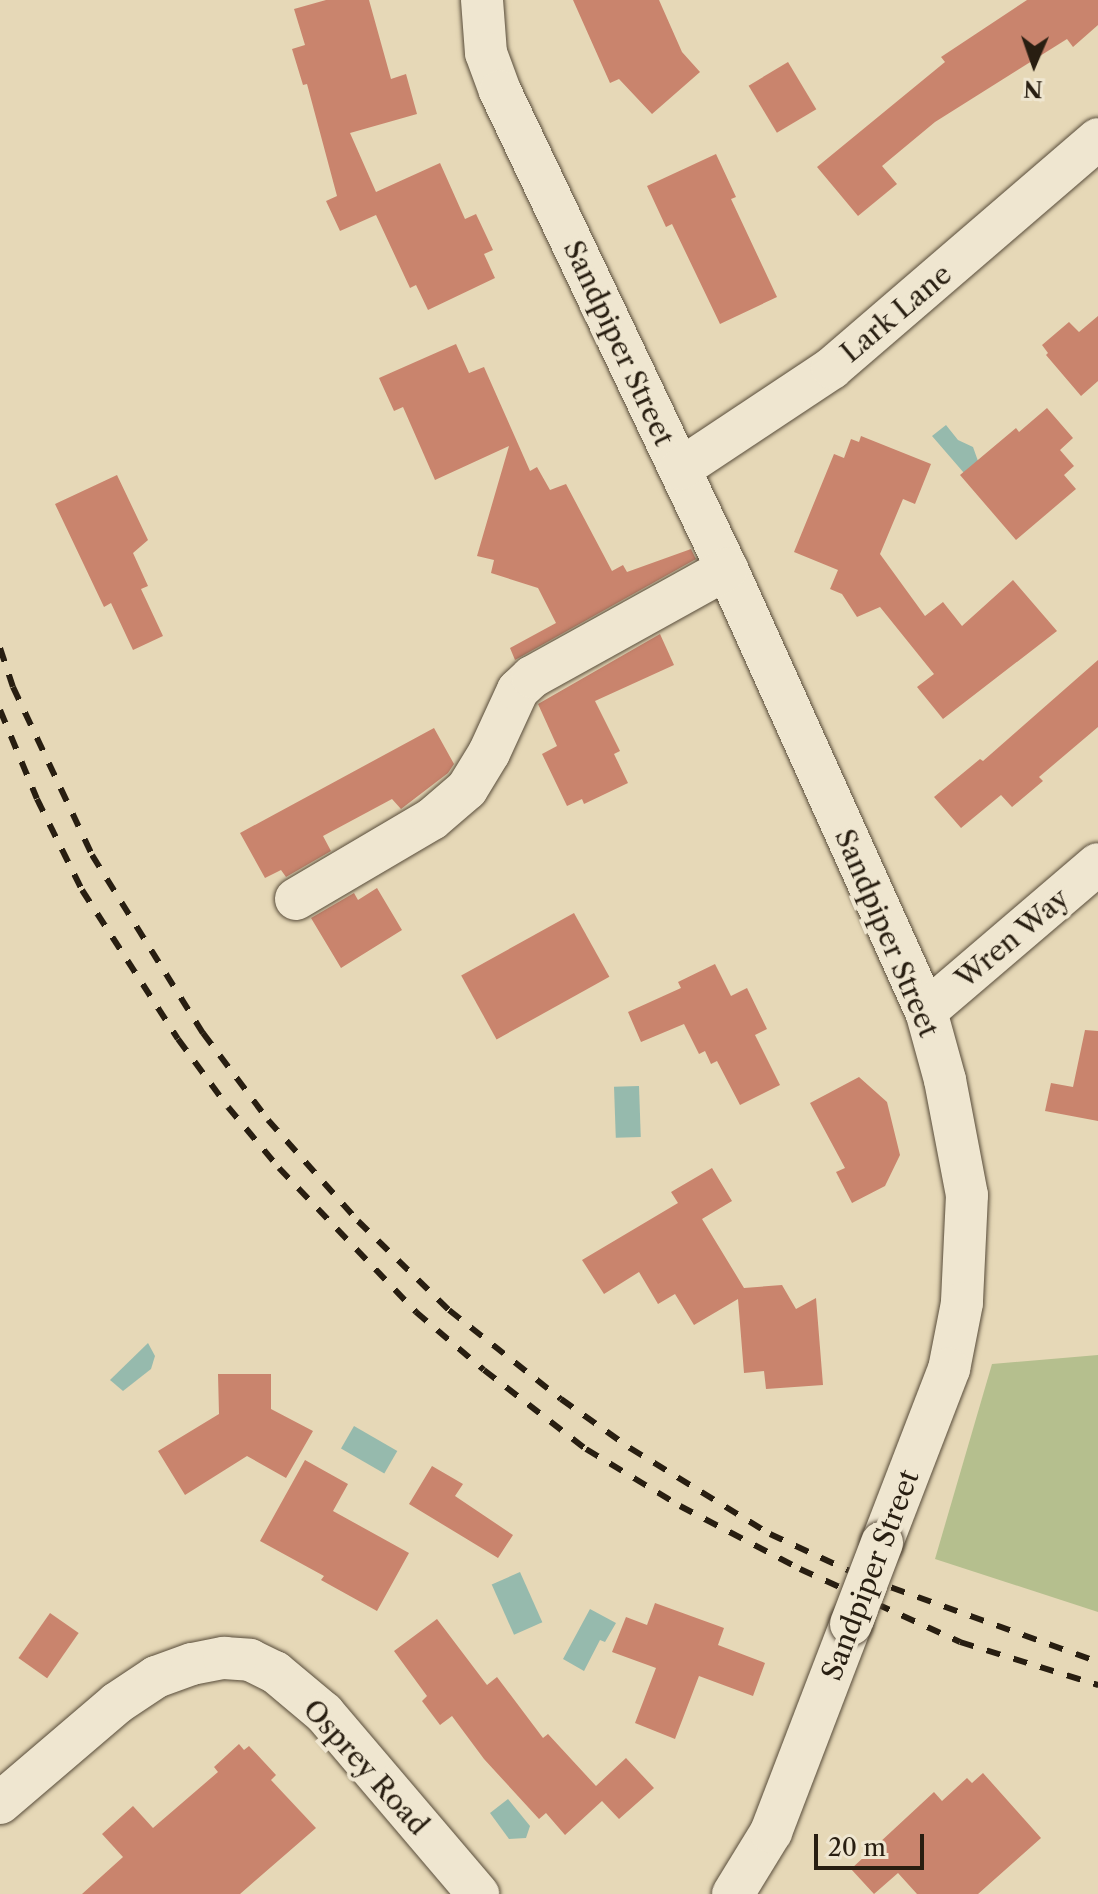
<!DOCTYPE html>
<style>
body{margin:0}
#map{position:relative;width:1098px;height:1894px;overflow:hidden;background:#e6d8b7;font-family:"Libre Caslon Text",serif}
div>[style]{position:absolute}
.green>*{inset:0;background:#b5bf8e}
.water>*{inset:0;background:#96baad;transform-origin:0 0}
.building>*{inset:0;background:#c9846d;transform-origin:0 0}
.roads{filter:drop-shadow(0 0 2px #584c3a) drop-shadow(0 0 2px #584c3a)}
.street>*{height:42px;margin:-21px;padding:0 21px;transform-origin:21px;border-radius:21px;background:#efe6d0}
.rail>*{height:6px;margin-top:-3px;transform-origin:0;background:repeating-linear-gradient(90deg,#281e11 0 14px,transparent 0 28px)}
.bridges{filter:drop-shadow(0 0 2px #584c3a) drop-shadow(0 0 2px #584c3a)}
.street-bridge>*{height:42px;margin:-21px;padding:0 21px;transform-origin:21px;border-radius:21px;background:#efe6d0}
span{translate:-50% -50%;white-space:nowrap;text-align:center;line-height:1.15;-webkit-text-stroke:8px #efe6d0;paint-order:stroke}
.street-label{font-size:28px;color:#281e11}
.north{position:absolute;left:994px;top:24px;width:80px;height:80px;-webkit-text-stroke:6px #efe6d0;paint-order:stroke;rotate:182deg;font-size:22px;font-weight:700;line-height:32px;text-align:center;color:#281e11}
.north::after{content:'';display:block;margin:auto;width:28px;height:36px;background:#281e11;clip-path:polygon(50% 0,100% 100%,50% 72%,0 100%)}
.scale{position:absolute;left:814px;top:1834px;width:110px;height:36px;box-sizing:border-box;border:4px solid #281e11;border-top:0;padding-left:10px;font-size:24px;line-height:28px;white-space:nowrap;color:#281e11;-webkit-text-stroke:6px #efe6d0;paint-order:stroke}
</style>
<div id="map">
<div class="green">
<div style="clip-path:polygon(1098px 1355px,1098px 1612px,935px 1559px,992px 1364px)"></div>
</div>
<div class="water">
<div style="clip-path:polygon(946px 425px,958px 440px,973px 447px,978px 461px,964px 473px,932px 436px)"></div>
<div style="left:639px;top:1086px;width:51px;height:25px;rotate:88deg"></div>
<div style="clip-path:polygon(148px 1343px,155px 1356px,151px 1369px,123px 1391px,110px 1380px)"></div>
<div style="left:354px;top:1426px;width:50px;height:26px;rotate:30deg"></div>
<div style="left:520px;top:1572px;width:55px;height:31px;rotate:66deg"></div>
<div style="clip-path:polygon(590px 1609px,616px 1623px,605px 1642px,600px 1640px,584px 1671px,563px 1659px)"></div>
<div style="clip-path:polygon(508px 1799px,530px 1826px,526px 1838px,509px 1839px,490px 1813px)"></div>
</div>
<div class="building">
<div style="clip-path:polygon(326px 0,369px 0,391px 79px,406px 74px,417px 114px,350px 133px,376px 192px,440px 163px,465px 219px,476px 214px,493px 250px,484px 254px,495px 278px,428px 310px,416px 285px,410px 288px,376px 215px,340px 231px,326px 201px,337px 196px,307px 84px,303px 85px,292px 49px,305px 45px,294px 9px)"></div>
<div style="clip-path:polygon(573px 0,659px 0,682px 52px,700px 72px,652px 114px,619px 79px,610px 83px)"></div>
<div style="clip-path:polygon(1027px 0,1098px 0,1098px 25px,1073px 47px,1067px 39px,935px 122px,882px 166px,897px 184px,858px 216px,817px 167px,945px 62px,941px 57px)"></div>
<div style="left:788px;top:62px;width:55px;height:46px;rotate:59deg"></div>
<div style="clip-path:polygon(716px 154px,736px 197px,731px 199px,777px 297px,720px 324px,672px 224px,666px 227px,647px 186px)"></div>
<div style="clip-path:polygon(1098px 316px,1098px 381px,1081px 396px,1046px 355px,1048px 353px,1042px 345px,1069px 322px,1079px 332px)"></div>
<div style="clip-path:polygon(456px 344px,469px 373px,484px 367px,530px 471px,537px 467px,550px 490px,566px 484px,612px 571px,623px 565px,627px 572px,691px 549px,696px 559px,515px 660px,510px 648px,556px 623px,538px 588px,491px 573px,494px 560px,477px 556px,509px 446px,435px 480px,403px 407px,394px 411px,379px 378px)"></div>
<div style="clip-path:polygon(1047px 408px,1073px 438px,1060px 450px,1074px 466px,1064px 475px,1076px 489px,1016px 540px,960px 475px,1016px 428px,1019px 432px)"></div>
<div style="clip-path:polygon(861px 436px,931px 464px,915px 504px,903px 499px,880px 554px,925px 616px,943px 602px,962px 626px,1013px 580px,1057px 631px,943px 719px,917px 687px,934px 674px,880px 607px,857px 617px,842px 594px,830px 589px,838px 570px,794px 552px,834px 454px,844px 458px,851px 439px,859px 442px)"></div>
<div style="clip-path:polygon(117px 475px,148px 540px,133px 553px,148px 586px,141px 589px,163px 636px,133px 650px,111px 603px,104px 607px,55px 504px)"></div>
<div style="clip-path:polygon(660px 634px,674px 665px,595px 701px,620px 751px,614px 754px,628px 783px,584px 804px,582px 799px,567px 806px,542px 754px,557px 746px,538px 704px)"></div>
<div style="clip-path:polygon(1098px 660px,1098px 727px,1039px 777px,1043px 781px,1012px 807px,1001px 795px,961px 828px,934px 797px,980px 759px,983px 761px)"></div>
<div style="clip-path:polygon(434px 728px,454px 764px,448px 773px,401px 809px,392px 799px,323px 836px,331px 851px,286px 877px,281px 870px,265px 878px,240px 833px)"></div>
<div style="clip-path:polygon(377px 888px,402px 930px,341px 968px,311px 918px,354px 893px,358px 900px)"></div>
<div style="left:574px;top:913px;width:73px;height:129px;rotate:61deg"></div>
<div style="clip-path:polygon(715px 964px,731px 996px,747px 988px,767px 1029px,755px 1035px,780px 1085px,740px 1105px,717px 1061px,711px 1064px,705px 1051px,699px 1054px,684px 1024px,641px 1042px,628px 1012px,681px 988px,678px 982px)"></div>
<div style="clip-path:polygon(1085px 1030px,1098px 1031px,1098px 1121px,1045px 1111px,1051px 1083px,1073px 1087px)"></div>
<div style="clip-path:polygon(859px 1077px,887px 1102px,900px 1155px,885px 1186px,852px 1203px,836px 1172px,845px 1168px,810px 1103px)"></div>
<div style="clip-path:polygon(712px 1168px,732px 1201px,702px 1219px,744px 1288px,782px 1285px,796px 1309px,816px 1298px,823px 1385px,766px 1389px,764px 1371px,744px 1373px,738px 1299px,694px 1325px,675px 1294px,658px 1304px,639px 1272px,604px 1294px,582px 1260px,678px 1203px,671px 1192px)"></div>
<div style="clip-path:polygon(218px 1374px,271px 1374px,271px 1409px,313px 1431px,286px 1478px,247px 1456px,185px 1495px,158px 1451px,219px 1414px)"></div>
<div style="clip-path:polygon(305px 1460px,348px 1484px,333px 1511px,409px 1553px,377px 1611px,321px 1580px,324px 1576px,260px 1541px)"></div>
<div style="clip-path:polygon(432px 1466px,463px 1484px,455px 1496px,513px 1535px,498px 1558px,409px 1504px)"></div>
<div style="clip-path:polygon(655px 1603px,724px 1628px,718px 1645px,765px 1663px,753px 1696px,699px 1676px,675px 1739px,635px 1723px,656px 1668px,612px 1652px,626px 1617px,647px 1625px)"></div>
<div style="left:50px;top:1613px;width:35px;height:55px;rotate:35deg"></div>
<div style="clip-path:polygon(437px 1619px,487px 1685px,497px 1677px,543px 1738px,548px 1734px,596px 1786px,626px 1758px,654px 1788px,619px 1819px,602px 1801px,565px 1835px,546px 1813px,539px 1819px,484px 1759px,452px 1716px,440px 1725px,422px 1701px,427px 1696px,394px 1651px)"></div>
<div style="clip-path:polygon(239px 1744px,244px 1750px,249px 1746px,276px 1775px,271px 1780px,316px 1828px,240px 1894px,82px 1894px,123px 1857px,102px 1834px,133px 1806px,153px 1828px,218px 1772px,214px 1767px)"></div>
<div style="clip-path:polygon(983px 1773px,1041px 1838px,978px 1894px,917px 1894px,898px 1873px,874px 1894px,851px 1869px,934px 1792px,942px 1801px,967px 1778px,972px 1783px)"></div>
</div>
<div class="roads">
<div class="street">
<div style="left:482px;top:0;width:53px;rotate:85.7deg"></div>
<div style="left:486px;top:53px;width:40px;rotate:69.8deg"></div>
<div style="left:500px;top:91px;width:529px;rotate:64.6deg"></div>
<div style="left:727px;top:569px;width:485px;rotate:65.8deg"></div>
<div style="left:926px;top:1011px;width:72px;rotate:74.6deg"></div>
<div style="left:945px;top:1080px;width:117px;rotate:79.2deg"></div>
<div style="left:967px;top:1195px;width:108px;rotate:92.7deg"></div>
<div style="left:962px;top:1303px;width:67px;rotate:101.1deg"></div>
<div style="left:949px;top:1369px;width:186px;rotate:111.1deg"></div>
<div style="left:680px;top:469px;width:182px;rotate:-33.6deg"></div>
<div style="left:832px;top:368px;width:351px;rotate:-40.7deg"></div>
<div style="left:296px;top:899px;width:158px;rotate:-30.5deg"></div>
<div style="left:432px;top:819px;width:46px;rotate:-40.6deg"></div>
<div style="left:467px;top:789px;width:42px;rotate:-58.6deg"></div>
<div style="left:489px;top:753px;width:69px;rotate:-65.3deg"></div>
<div style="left:518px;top:690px;width:19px;rotate:-43deg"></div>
<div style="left:532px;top:677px;width:223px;rotate:-29deg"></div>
<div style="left:926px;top:1011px;width:226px;rotate:-40.5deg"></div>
<div style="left:0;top:1803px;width:154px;rotate:-40.5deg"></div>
<div style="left:117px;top:1703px;width:47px;rotate:-33.7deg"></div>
<div style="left:156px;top:1677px;width:38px;rotate:-20deg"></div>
<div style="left:192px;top:1664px;width:33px;rotate:-11deg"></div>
<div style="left:224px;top:1658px;width:26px;rotate:4deg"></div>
<div style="left:250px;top:1660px;width:28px;rotate:26deg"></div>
<div style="left:275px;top:1672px;width:64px;rotate:39.9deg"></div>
<div style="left:324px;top:1713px;width:238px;rotate:49.6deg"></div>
<div style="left:733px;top:1894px;width:73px;rotate:-58.5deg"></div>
<div style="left:771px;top:1832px;width:223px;rotate:-69deg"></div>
</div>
</div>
<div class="rail">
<div style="left:0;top:648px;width:41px;rotate:71.6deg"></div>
<div style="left:13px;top:687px;width:186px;rotate:64.8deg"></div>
<div style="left:92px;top:855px;width:210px;rotate:58.1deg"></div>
<div style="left:203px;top:1033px;width:109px;rotate:53.2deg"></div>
<div style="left:268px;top:1120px;width:135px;rotate:48.3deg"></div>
<div style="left:358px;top:1221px;width:127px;rotate:44.4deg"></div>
<div style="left:449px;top:1310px;width:143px;rotate:38.5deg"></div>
<div style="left:561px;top:1399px;width:85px;rotate:35.4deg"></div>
<div style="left:630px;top:1448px;width:164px;rotate:31.6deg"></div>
<div style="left:770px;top:1534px;width:105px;rotate:24.9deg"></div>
<div style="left:865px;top:1578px;width:248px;rotate:19.8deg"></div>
<div style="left:0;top:710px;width:96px;rotate:67.4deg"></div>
<div style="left:37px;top:799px;width:102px;rotate:63.7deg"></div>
<div style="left:82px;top:890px;width:177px;rotate:57.2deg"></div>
<div style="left:178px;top:1039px;width:84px;rotate:53.7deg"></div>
<div style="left:228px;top:1107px;width:80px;rotate:50.1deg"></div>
<div style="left:279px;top:1168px;width:199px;rotate:46.4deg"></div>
<div style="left:416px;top:1312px;width:89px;rotate:40.5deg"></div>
<div style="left:484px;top:1370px;width:129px;rotate:37.8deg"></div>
<div style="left:586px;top:1449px;width:110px;rotate:31.2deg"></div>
<div style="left:680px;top:1506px;width:136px;rotate:27.7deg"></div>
<div style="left:800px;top:1569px;width:176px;rotate:24.5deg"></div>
<div style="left:960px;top:1642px;width:145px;rotate:17.3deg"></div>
</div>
<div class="bridges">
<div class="street-bridge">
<div style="left:851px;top:1624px;width:87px;rotate:-69.1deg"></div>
</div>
</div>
<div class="street-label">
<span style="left:896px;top:313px;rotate:-40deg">Lark Lane</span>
<span style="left:619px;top:343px;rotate:65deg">Sandpiper Street</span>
<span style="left:887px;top:933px;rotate:67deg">Sandpiper Street</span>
<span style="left:1012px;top:938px;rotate:-40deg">Wren Way</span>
<span style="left:870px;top:1575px;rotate:-69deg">Sandpiper Street</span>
<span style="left:366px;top:1767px;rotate:48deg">Osprey Road</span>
</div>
<div class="north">N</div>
<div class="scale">20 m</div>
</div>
